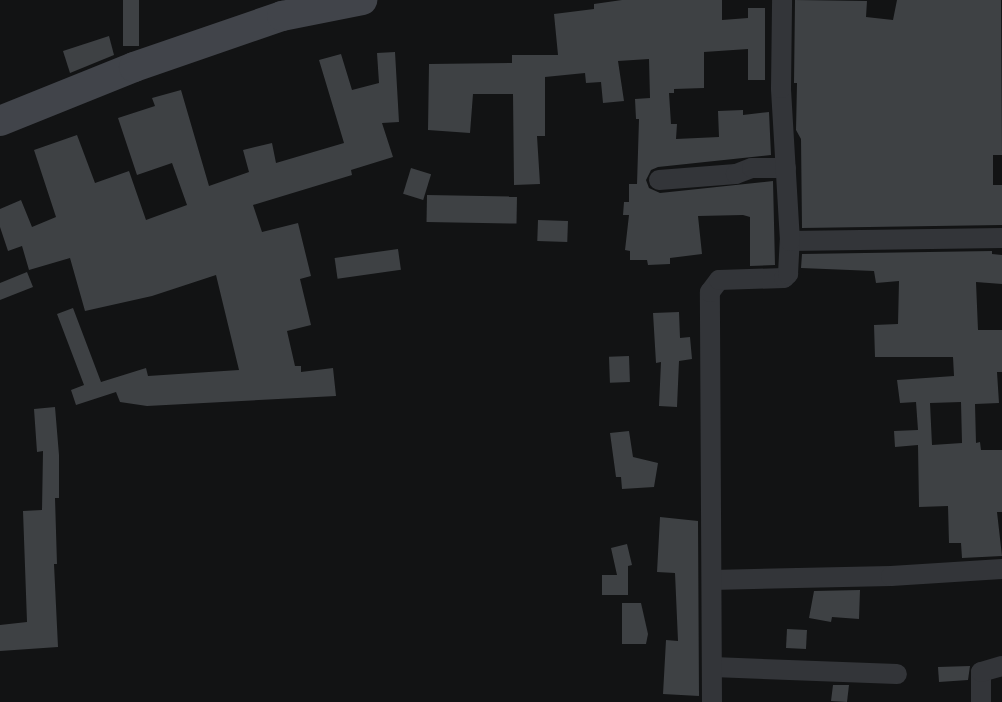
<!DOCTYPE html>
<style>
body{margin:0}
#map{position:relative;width:1002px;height:702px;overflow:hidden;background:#121314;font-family:Raleway,sans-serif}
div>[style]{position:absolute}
.building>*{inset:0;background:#3e4144;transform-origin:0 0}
.minor>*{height:20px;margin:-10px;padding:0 10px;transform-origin:10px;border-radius:10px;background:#333539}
.secondary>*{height:30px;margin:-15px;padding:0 15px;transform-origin:15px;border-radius:15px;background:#41444a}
span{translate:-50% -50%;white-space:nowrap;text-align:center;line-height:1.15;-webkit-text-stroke:8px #0d0e0f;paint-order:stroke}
</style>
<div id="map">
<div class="building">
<div style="left:123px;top:0;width:16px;height:46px"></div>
<div style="clip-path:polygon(622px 0,722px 0,722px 20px,748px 18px,748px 8px,765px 8px,765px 80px,748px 80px,748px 49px,704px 52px,704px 88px,674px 89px,674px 93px,669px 93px,671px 124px,677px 124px,676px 139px,719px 137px,718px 111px,743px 110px,743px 115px,769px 112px,771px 155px,658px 167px,651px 170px,646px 180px,649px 188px,660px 193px,773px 181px,775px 265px,750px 266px,750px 217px,743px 215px,698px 216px,702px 254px,670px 258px,670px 264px,648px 265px,647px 260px,630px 260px,630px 251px,625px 250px,629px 215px,623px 215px,624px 202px,629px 202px,629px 184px,637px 184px,639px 119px,636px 119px,635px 99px,650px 98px,649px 59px,618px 61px,624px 101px,603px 103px,601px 82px,586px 83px,585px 73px,545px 77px,545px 136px,537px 136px,540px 184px,514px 185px,513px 94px,473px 94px,470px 133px,428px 130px,429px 64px,512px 63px,512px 55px,558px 55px,554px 14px,594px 9px,594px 4px)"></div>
<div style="clip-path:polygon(795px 0,867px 1px,866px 17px,893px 20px,897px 0,1001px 0,1002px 155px,993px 155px,993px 185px,1002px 185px,1002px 225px,802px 228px,801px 139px,796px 130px,797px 83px,794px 83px)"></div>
<div style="clip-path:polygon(109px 36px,114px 55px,70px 73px,63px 51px)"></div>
<div style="clip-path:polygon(395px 52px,399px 122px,382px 123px,393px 157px,351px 170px,352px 175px,253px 205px,262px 232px,298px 223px,311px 276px,300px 279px,311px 325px,287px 331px,295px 366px,301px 366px,301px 372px,333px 368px,336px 396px,147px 406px,120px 402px,116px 392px,76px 405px,71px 390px,84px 385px,57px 314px,73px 308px,101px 382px,146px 368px,148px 376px,239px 370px,216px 275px,152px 296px,85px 311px,70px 258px,29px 270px,22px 246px,8px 251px,0 227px,0 209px,21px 200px,32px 227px,56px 217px,34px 150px,77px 135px,95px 183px,129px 171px,146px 220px,187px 205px,172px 163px,137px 175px,118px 118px,155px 106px,152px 98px,181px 90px,209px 186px,249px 172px,243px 150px,272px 143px,276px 163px,344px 143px,319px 60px,341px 54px,352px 90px,379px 83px,377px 53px)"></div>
<div style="left:411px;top:168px;width:21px;height:27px;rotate:17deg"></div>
<div style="left:427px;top:195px;width:90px;height:27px;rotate:1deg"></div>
<div style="left:538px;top:220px;width:30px;height:21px;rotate:2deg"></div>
<div style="left:398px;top:249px;width:21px;height:64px;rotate:82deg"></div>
<div style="clip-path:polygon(evenodd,992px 251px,992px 254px,1002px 255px,1002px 284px,976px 282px,978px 330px,1002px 330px,1002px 372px,997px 372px,999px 403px,975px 404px,976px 443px,980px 442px,981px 450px,1002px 450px,1002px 512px,997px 512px,1002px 556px,962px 558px,961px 543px,949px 543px,948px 506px,919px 507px,918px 445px,895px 447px,894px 431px,918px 430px,916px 402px,900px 403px,897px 380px,954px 376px,953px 357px,875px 357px,874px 325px,898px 324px,899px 281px,876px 283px,874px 271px,801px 268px,802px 254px,992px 251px,961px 402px,962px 443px,932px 445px,930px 403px,961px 402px)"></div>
<div style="clip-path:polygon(27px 272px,33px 287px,0 300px,0 283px)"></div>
<div style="clip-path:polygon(679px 312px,680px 338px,690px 337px,692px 359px,679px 361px,677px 407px,659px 406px,661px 362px,656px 363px,653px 313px)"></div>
<div style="left:629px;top:356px;width:26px;height:20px;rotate:88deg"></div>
<div style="clip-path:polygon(55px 407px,59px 455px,59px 498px,55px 498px,57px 564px,54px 564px,58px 647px,0 651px,0 625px,27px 622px,23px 511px,42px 510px,43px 451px,37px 452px,34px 409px)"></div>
<div style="clip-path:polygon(629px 431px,633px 457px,658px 463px,654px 487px,622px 489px,621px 477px,616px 477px,610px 433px)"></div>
<div style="clip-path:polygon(660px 517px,698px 521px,699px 696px,663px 694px,666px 640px,678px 641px,675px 573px,657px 572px)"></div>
<div style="clip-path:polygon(627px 544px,632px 565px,628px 566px,628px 595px,602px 595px,602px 575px,617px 575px,611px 548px)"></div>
<div style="clip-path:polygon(860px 590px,859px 619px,832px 617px,831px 622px,809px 618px,814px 591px)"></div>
<div style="clip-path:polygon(622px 603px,641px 603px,648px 634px,646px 644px,622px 644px)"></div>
<div style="left:787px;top:629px;width:20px;height:19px;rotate:3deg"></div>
<div style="clip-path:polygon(970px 666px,968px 680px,939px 682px,938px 667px)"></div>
<div style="clip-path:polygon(833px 685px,849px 685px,847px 702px,831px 701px)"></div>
</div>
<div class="minor">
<div style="left:659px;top:180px;width:77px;rotate:-4.5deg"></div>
<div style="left:736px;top:174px;width:17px;rotate:-21deg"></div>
<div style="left:752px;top:168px;width:34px"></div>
<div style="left:790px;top:241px;width:212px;rotate:-0.8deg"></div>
<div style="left:712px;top:580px;width:179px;rotate:-1.3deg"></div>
<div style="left:891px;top:576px;width:111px;rotate:-3.6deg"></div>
<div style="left:713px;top:667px;width:184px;rotate:2.2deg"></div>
<div style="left:712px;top:702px;width:410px;rotate:-90.3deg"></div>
<div style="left:710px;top:292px;width:15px;rotate:-53deg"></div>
<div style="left:719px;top:280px;width:65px;rotate:-1.8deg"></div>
<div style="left:784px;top:278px;width:6px;rotate:-45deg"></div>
<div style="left:788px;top:274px;width:33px;rotate:-87deg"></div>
<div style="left:790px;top:241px;width:153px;rotate:-93.4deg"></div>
<div style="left:781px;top:88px;width:88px;rotate:-89.3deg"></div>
<div style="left:981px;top:702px;width:30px;rotate:-90deg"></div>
<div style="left:981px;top:672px;width:22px;rotate:-16deg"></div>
</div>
<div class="secondary">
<div style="left:0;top:121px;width:144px;rotate:-21.9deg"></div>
<div style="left:134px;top:67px;width:157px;rotate:-19deg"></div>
<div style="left:282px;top:16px;width:82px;rotate:-11.3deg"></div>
</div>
</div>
